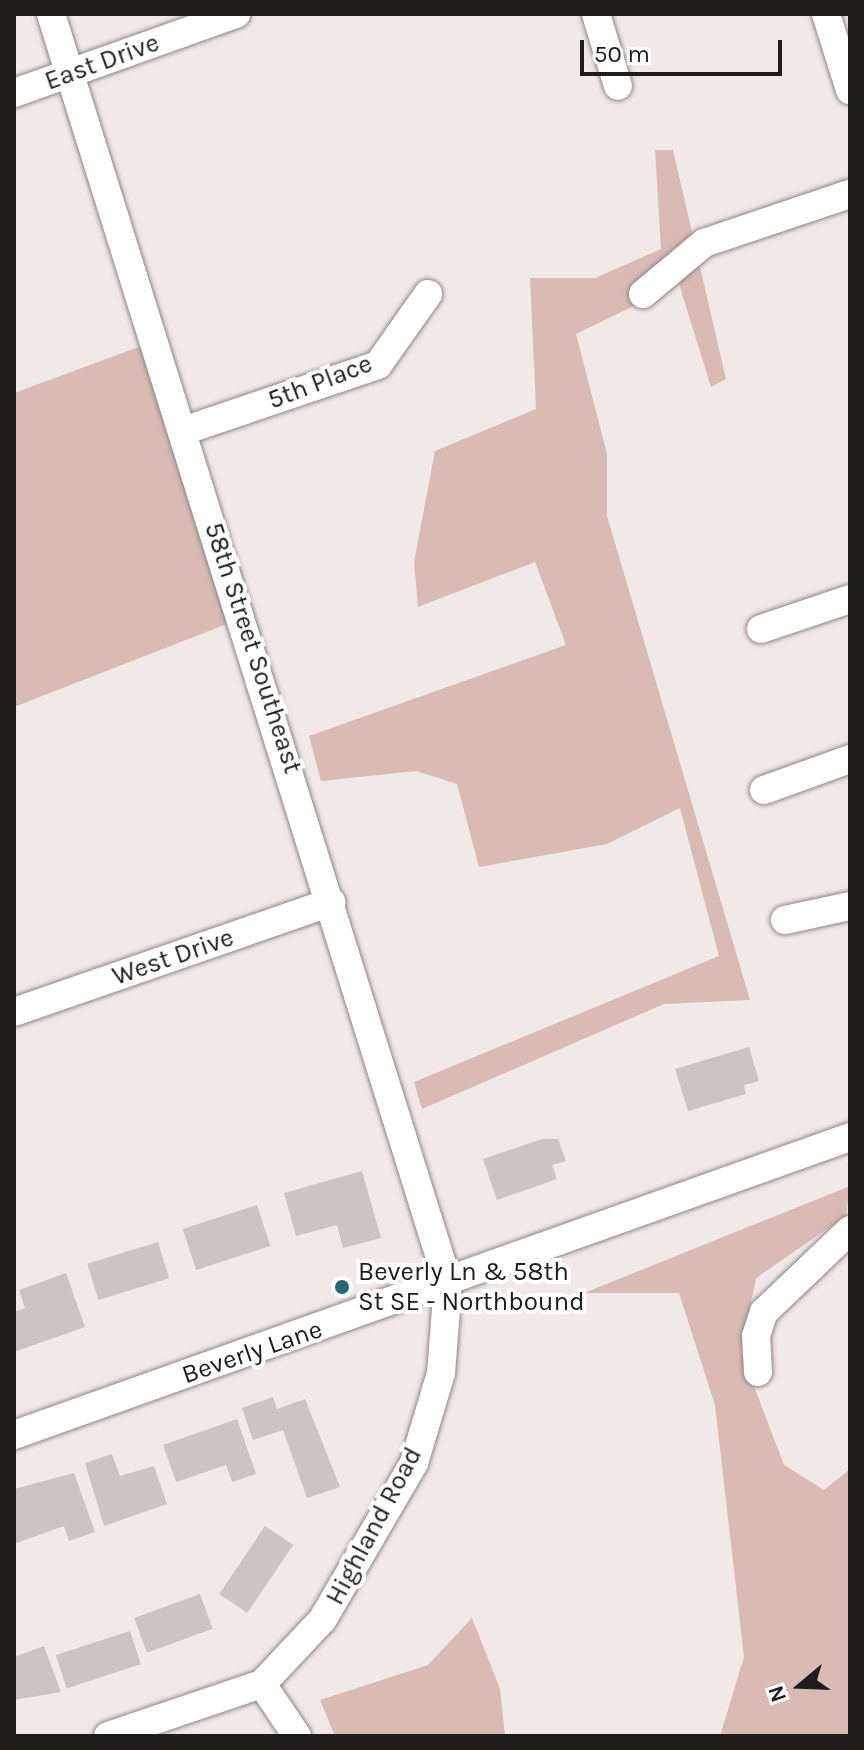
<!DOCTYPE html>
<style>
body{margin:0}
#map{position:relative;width:864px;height:1750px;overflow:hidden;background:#f1e9e7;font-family:Karla,sans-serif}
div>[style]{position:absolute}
.green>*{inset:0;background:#d9bbb4}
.building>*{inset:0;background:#cbc4c2;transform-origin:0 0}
.roads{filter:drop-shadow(0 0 2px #8e8785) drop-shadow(0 0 2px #8e8785)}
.minor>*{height:28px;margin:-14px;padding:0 14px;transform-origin:14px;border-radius:14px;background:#fff}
.dots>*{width:22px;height:22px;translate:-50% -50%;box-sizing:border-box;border:4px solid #fff;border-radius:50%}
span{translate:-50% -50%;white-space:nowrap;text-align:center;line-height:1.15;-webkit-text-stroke:8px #fff;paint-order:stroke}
.street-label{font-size:26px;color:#1f1c1c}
.poi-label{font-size:26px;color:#1f1c1c}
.left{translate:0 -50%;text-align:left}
.frame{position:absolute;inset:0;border:16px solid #1f1c1c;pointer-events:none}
.north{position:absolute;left:760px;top:1646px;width:80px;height:80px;-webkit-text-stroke:6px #fff;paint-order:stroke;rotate:251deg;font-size:22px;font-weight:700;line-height:32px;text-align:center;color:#1f1c1c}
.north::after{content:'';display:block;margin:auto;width:28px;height:36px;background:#1f1c1c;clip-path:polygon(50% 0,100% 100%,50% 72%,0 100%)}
.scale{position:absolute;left:580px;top:40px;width:202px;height:36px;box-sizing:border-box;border:4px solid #1f1c1c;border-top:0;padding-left:10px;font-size:24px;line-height:28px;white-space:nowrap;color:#1f1c1c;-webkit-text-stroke:6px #fff;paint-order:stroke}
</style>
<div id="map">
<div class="green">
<div style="clip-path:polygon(655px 150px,673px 150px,726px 379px,711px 387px,679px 284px,576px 334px,607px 454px,607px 516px,750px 1000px,664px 1004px,422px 1109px,414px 1082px,719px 956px,680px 808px,607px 844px,479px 867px,457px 784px,416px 771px,321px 781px,309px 736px,566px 645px,535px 562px,418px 607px,414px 562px,435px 451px,536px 409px,530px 278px,595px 278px,661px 249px)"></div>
<div style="clip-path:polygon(155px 341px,245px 617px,14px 707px,14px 393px)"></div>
<div style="clip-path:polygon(850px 1186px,846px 1216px,756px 1278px,741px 1352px,784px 1465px,824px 1490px,850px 1469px,850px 1736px,720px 1736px,744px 1657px,715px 1405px,679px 1293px,584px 1293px)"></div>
<div style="clip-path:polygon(472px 1618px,500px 1689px,505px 1736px,335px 1736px,320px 1700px,428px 1665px)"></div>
</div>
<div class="building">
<div style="clip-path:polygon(749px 1047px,759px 1081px,744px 1085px,746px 1094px,688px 1111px,675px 1069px)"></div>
<div style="clip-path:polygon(542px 1139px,558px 1139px,566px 1161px,552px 1165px,557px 1179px,497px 1200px,483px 1159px)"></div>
<div style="clip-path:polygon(362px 1171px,381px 1238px,343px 1248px,337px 1225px,296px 1236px,284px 1193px)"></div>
<div style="left:257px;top:1205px;width:43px;height:78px;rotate:72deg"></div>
<div style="left:158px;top:1242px;width:38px;height:74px;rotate:73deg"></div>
<div style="clip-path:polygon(66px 1273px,85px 1327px,14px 1352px,14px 1312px,25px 1308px,19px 1290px)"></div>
<div style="clip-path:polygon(273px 1397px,277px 1409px,305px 1399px,340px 1487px,307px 1498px,283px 1430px,253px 1440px,242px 1408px)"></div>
<div style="clip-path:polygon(237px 1419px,256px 1474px,232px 1482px,226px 1465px,176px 1482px,163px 1445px)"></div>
<div style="clip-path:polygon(112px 1454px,120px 1476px,154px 1466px,167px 1504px,104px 1526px,85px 1463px)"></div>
<div style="clip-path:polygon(74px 1473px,95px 1532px,69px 1541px,64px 1526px,14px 1544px,14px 1489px)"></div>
<div style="left:265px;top:1526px;width:34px;height:82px;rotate:34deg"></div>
<div style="left:200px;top:1594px;width:37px;height:70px;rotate:70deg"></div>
<div style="left:130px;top:1631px;width:35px;height:78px;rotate:72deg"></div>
<div style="clip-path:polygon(44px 1646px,61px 1692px,14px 1700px,14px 1657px)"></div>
</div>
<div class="roads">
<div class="minor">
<div style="left:51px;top:14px;width:1330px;rotate:72.63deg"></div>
<div style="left:448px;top:1283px;width:90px;rotate:94.4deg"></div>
<div style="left:441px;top:1373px;width:94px;rotate:106.7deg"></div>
<div style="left:414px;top:1463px;width:181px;rotate:120.3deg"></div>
<div style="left:323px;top:1619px;width:89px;rotate:133.2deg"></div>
<div style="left:262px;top:1684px;width:63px;rotate:56.1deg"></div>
<div style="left:596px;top:14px;width:75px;rotate:73deg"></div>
<div style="left:826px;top:14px;width:80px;rotate:72.5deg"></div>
<div style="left:14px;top:93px;width:236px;rotate:-19.6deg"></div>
<div style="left:643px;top:294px;width:80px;rotate:-39.9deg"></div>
<div style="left:704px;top:243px;width:154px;rotate:-18.6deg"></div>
<div style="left:183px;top:431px;width:206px;rotate:-18.7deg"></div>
<div style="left:378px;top:365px;width:87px;rotate:-54.8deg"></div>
<div style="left:761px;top:629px;width:94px;rotate:-18.6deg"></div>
<div style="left:764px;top:790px;width:91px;rotate:-19.8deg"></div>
<div style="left:785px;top:920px;width:66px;rotate:-12.2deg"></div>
<div style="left:14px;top:1012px;width:336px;rotate:-19.1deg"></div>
<div style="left:758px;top:1372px;width:36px;rotate:-93deg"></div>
<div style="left:756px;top:1336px;width:25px;rotate:-72deg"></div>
<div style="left:764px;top:1312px;width:119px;rotate:-43.6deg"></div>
<div style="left:14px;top:1435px;width:888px;rotate:-19.62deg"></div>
<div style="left:108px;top:1736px;width:163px;rotate:-18.7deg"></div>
</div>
</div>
<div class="dots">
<div style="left:342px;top:1287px;background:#226877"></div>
</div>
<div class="street-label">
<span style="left:102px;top:62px;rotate:-20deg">East Drive</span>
<span style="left:320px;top:382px;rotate:-21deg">5th Place</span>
<span style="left:253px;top:648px;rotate:72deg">58th Street Southeast</span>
<span style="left:173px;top:957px;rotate:-19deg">West Drive</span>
<span style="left:252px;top:1352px;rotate:-19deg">Beverly Lane</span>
<span style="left:374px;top:1526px;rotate:-62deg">Highland Road</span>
</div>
<div class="poi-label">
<span class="left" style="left:358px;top:1287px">Beverly Ln &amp; 58th<br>St SE - Northbound</span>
</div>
<div class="frame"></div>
<div class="north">N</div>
<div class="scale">50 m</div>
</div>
